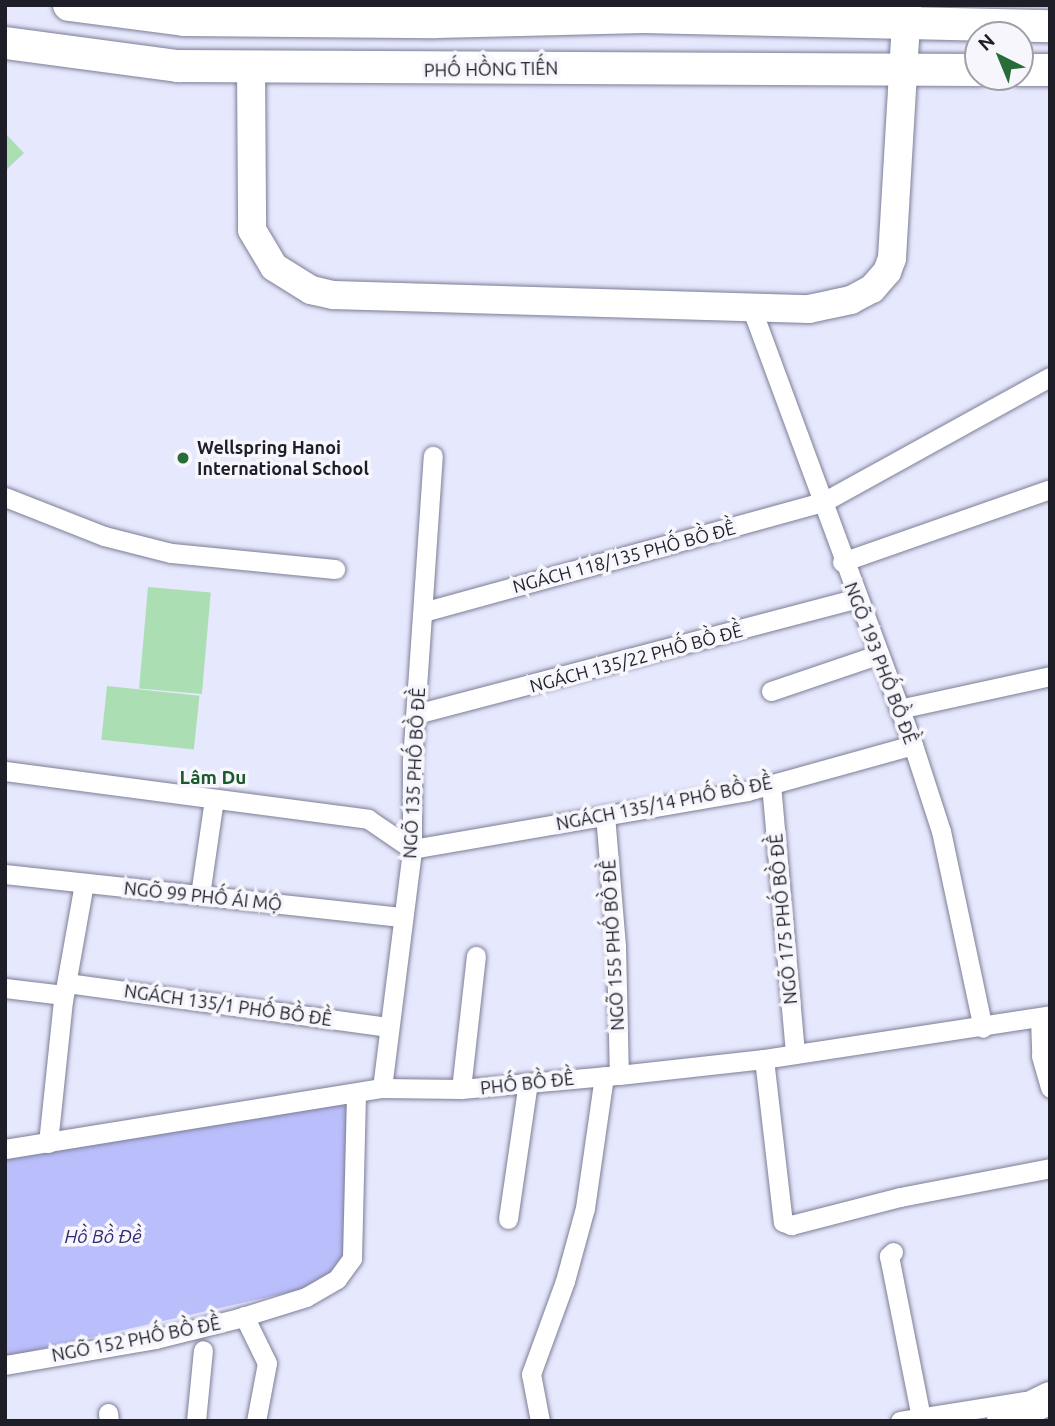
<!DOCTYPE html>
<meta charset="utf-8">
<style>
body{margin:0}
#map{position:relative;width:1055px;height:1426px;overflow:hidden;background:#e6e8fd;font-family:Ubuntu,sans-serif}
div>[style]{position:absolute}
.green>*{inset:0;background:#acdeb3;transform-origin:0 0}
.water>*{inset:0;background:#babefa}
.roads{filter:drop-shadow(0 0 2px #7c7e96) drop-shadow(0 0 2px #7c7e96)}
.street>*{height:19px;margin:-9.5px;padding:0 9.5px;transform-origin:9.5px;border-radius:9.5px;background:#fff}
.secondary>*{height:28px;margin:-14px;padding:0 14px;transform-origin:14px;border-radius:14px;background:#fff}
.primary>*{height:32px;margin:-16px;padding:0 16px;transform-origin:16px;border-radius:16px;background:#fff}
.dots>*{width:19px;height:19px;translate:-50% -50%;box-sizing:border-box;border:4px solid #f6f6fc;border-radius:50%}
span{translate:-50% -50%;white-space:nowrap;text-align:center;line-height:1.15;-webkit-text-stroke:7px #f6f6fc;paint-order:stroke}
.street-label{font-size:18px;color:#1d1e27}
.poi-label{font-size:18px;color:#1d1e27;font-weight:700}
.left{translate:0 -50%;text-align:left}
.neighbourhood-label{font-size:19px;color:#19592a;font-weight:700}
.water-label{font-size:19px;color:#312c71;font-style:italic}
.frame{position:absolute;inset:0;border:7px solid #1d1e27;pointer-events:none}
.north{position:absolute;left:964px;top:21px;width:70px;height:70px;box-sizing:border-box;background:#f6f6fc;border:2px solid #9fa0a7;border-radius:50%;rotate:317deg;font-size:19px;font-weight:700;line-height:28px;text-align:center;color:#1d1e27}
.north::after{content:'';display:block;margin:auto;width:24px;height:32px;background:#286d38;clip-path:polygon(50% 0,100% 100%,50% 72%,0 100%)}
</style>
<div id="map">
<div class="green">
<div style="clip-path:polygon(5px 133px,24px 153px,5px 171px)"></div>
<div style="left:148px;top:587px;width:63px;height:102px;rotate:5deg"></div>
<div style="left:107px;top:686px;width:93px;height:54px;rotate:6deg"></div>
</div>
<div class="water">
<div style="clip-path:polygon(355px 1104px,353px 1241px,321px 1285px,5px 1357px,5px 1158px,245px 1114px)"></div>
</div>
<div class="roads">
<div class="street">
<div style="left:751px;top:307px;width:467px;rotate:69.7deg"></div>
<div style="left:913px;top:745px;width:90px;rotate:72deg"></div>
<div style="left:941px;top:831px;width:201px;rotate:78deg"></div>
<div style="left:5px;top:497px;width:106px;rotate:21.5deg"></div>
<div style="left:104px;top:536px;width:69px;rotate:14.2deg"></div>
<div style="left:171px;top:553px;width:165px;rotate:5.6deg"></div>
<div style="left:842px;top:562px;width:220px;rotate:-19.3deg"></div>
<div style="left:423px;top:612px;width:417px;rotate:-15.4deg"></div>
<div style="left:825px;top:501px;width:257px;rotate:-28.9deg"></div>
<div style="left:771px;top:691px;width:112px;rotate:-18.8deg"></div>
<div style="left:899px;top:709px;width:155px;rotate:-12.3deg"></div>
<div style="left:416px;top:714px;width:454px;rotate:-14.7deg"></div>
<div style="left:5px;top:771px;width:366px;rotate:7.5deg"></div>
<div style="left:368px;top:819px;width:53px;rotate:34.3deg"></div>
<div style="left:412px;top:849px;width:340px;rotate:-9.8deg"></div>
<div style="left:747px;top:791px;width:172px;rotate:-15.5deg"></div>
<div style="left:771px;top:784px;width:271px;rotate:84.9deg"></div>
<div style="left:605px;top:815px;width:132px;rotate:85.2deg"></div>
<div style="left:616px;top:947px;width:128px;rotate:88.7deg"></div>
<div style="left:5px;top:874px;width:398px;rotate:6.2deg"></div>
<div style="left:200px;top:895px;width:97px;rotate:-81.7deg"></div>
<div style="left:67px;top:983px;width:325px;rotate:7.8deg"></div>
<div style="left:5px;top:988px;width:59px;rotate:6.8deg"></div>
<div style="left:1040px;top:1018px;width:38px;rotate:88deg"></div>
<div style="left:1041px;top:1056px;width:33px;rotate:74deg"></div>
<div style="left:764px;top:1059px;width:164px;rotate:83.4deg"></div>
<div style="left:783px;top:1222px;width:9px;rotate:21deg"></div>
<div style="left:791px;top:1225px;width:113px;rotate:-14.4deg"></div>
<div style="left:900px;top:1197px;width:153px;rotate:-10.9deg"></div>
<div style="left:382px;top:1088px;width:241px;rotate:-82.8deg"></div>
<div style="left:412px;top:849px;width:88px;rotate:-90deg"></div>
<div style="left:412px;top:761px;width:306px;rotate:-86.1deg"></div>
<div style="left:461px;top:1089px;width:134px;rotate:-83.6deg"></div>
<div style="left:48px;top:1143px;width:143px;rotate:-84deg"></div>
<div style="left:63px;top:1001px;width:120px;rotate:-79.9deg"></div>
<div style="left:5px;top:1149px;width:382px;rotate:-9.2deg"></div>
<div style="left:382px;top:1088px;width:79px;rotate:0.7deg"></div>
<div style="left:461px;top:1089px;width:159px;rotate:-5.1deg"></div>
<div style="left:619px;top:1075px;width:146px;rotate:-6.3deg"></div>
<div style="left:764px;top:1059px;width:289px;rotate:-8.7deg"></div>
<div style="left:508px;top:1219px;width:138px;rotate:-81.7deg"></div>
<div style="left:893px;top:1252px;width:6px;rotate:135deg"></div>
<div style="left:889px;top:1256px;width:165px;rotate:78.8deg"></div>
<div style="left:244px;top:1316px;width:52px;rotate:63.9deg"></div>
<div style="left:267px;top:1363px;width:59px;rotate:100.7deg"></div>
<div style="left:5px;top:1365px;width:152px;rotate:-9.8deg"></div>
<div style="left:155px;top:1339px;width:87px;rotate:-14deg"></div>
<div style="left:239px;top:1318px;width:70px;rotate:-17.4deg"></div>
<div style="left:306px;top:1297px;width:36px;rotate:-30deg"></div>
<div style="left:337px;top:1279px;width:26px;rotate:-54deg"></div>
<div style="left:352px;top:1258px;width:165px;rotate:-88.6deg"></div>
<div style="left:108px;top:1413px;width:8px;rotate:83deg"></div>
<div style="left:196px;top:1421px;width:71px;rotate:-84.4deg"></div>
<div style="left:540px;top:1421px;width:48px;rotate:-100.8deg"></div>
<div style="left:531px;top:1374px;width:99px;rotate:-69.9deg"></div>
<div style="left:565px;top:1281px;width:76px;rotate:-74.7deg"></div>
<div style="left:585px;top:1208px;width:133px;rotate:-81.8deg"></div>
<div style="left:900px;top:1421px;width:127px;rotate:-9.1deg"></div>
</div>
<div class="secondary">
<div style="left:251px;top:67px;width:163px;rotate:89.6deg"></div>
<div style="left:252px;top:230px;width:43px;rotate:59.3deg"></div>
<div style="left:274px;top:267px;width:44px;rotate:31.9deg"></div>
<div style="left:311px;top:290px;width:23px;rotate:13deg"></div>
<div style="left:333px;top:295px;width:476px;rotate:1.7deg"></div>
<div style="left:809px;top:309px;width:43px;rotate:-12.1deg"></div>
<div style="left:851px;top:300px;width:24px;rotate:-28deg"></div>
<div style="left:872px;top:289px;width:23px;rotate:-49deg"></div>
<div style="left:887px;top:272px;width:15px;rotate:-70deg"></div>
<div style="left:892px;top:258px;width:253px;rotate:-86.6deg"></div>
</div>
<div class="primary">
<div style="left:69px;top:5px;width:116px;rotate:7.4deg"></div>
<div style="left:184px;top:20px;width:252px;rotate:0.5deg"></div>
<div style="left:436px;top:22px;width:207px;rotate:-1.4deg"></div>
<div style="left:643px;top:17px;width:407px;rotate:1.3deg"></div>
<div style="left:5px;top:43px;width:175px;rotate:7.6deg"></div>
<div style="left:178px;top:66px;width:800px;rotate:0.29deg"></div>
<div style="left:1020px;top:70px;width:30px"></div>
<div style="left:1003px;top:1421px;width:52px;rotate:-26.1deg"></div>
</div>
</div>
<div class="dots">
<div style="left:183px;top:458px;background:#286d38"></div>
</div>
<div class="street-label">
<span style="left:491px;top:69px;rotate:-1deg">PHỐ HỒNG TIẾN</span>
<span style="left:624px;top:557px;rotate:-15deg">NGÁCH 118/135 PHỐ BỒ ĐỀ</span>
<span style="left:636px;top:658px;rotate:-15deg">NGÁCH 135/22 PHỐ BỒ ĐỀ</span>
<span style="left:881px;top:663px;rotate:69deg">NGÕ 193 PHỐ BỒ ĐỀ</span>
<span style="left:414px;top:773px;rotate:-87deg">NGÕ 135 PHỐ BỒ ĐỀ</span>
<span style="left:664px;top:803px;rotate:-11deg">NGÁCH 135/14 PHỐ BỒ ĐỀ</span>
<span style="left:203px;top:896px;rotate:6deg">NGÕ 99 PHỐ ÁI MỘ</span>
<span style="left:783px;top:919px;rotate:-95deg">NGÕ 175 PHỐ BỒ ĐỀ</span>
<span style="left:613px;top:945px;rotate:-93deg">NGÕ 155 PHỐ BỒ ĐỀ</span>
<span style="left:228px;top:1005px;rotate:8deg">NGÁCH 135/1 PHỐ BỒ ĐỀ</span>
<span style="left:527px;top:1083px;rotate:-6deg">PHỐ BỒ ĐỀ</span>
<span style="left:136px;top:1339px;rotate:-11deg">NGÕ 152 PHỐ BỒ ĐỀ</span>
</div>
<div class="poi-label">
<span class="left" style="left:197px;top:458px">Wellspring Hanoi<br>International School</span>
</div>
<div class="neighbourhood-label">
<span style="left:213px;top:778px">Lâm Du</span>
</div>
<div class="water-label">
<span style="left:103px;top:1237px">Hồ Bồ Đề</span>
</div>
<div class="frame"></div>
<div class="north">N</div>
</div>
